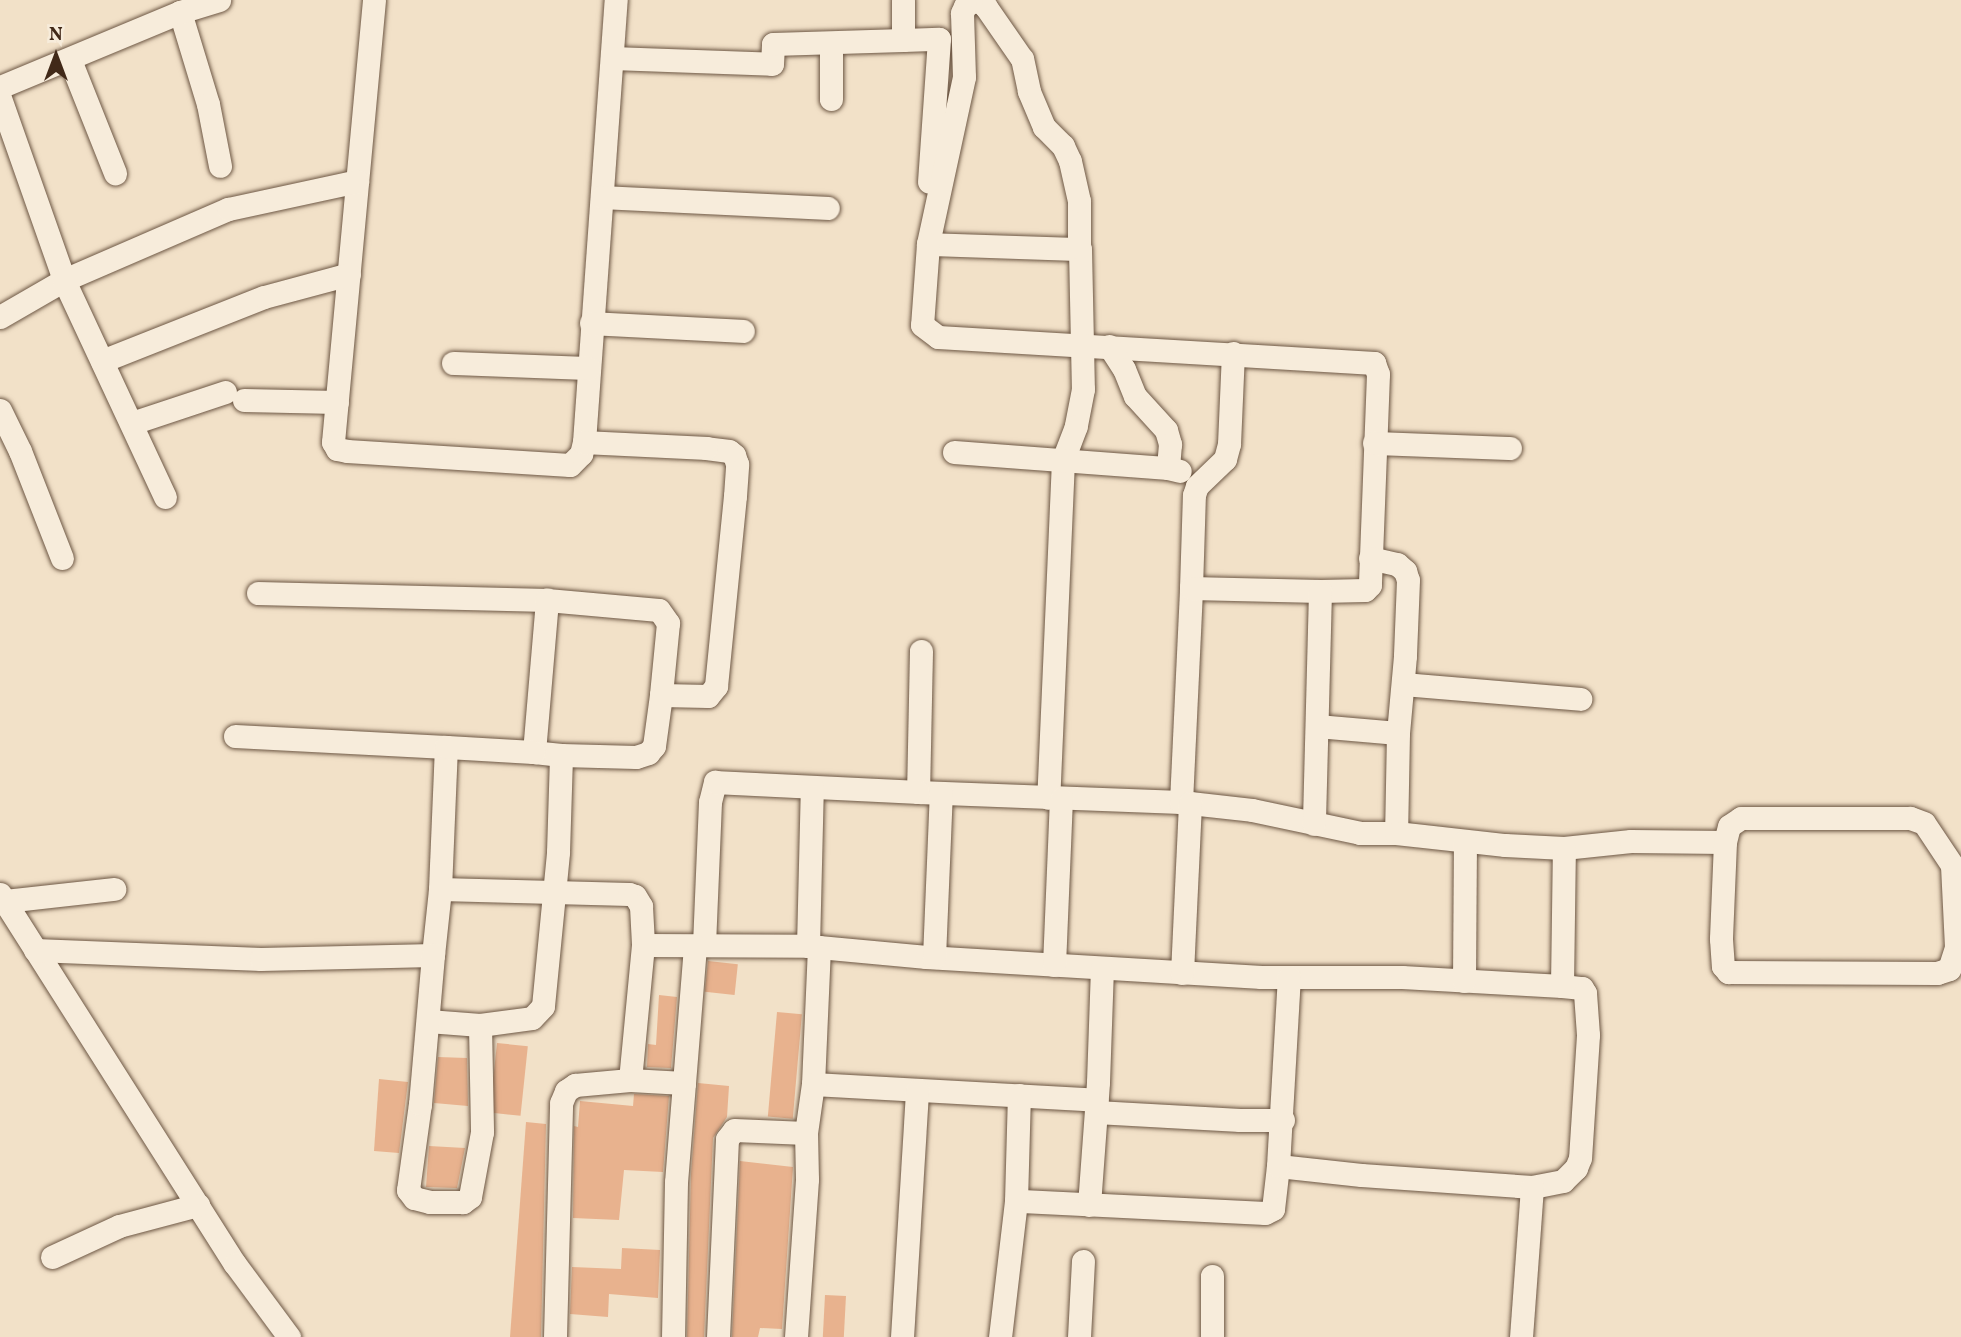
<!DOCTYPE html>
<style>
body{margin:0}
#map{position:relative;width:1961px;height:1337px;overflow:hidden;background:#f2e1c8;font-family:Vollkorn,serif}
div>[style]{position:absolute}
.building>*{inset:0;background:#e8b28e;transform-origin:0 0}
.roads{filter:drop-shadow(0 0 2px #6d5744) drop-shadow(0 0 2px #6d5744)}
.minor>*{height:23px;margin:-11.5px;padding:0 11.5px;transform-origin:11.5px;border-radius:11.5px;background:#f7ecdb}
span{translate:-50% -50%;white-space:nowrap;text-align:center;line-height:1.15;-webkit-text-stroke:7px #f7ecdb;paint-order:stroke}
.north{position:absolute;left:21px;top:21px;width:70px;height:70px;-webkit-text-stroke:5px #f7ecdb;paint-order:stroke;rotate:0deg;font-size:19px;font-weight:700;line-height:28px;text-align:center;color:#412918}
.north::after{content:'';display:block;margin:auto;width:24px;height:32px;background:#412918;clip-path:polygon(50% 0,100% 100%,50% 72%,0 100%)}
</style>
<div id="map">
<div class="building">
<div style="left:708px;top:961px;width:30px;height:31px;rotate:6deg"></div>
<div style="clip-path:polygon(659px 995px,677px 997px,671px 1068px,647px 1067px,648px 1044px,656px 1045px)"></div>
<div style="left:777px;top:1012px;width:25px;height:105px;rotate:5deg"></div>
<div style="left:497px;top:1043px;width:31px;height:70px;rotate:6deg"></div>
<div style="clip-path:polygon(438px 1057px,467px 1058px,468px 1106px,434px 1103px)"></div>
<div style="clip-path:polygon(379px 1079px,408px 1082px,399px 1153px,374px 1151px)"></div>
<div style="clip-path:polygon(698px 1083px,729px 1086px,727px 1117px,713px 1138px,704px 1337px,687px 1337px,691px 1174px)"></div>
<div style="clip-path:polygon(634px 1094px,669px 1096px,663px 1172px,624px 1170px,619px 1220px,573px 1218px,574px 1126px,578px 1127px,580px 1101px,633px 1106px)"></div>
<div style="clip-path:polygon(526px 1122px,546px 1124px,541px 1337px,510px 1337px)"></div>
<div style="clip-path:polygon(429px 1146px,465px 1148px,457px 1188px,426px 1187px)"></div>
<div style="clip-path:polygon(740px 1161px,793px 1167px,782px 1329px,760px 1328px,758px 1337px,732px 1337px)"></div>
<div style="clip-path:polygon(622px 1248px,660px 1250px,658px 1298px,609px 1294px,608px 1317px,570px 1314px,572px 1267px,621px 1269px)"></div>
<div style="left:825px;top:1295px;width:21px;height:42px;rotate:3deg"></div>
</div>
<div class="roads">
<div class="minor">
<div style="left:374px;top:0;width:444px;rotate:95.3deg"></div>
<div style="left:333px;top:442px;width:8px;rotate:60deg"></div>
<div style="left:337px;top:449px;width:10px;rotate:11deg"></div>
<div style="left:347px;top:451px;width:223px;rotate:3.6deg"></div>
<div style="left:570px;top:465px;width:16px;rotate:-45deg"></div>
<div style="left:581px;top:454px;width:12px;rotate:-76deg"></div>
<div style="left:584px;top:442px;width:443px;rotate:-85.9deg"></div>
<div style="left:903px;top:0;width:40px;rotate:90deg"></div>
<div style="left:903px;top:40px;width:36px;rotate:-2deg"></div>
<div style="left:939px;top:39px;width:143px;rotate:94deg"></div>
<div style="left:180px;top:12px;width:96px;rotate:73.1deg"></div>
<div style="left:208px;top:104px;width:63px;rotate:79deg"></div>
<div style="left:831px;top:43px;width:56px;rotate:90deg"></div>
<div style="left:612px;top:58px;width:160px;rotate:2.1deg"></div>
<div style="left:772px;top:64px;width:20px;rotate:-87deg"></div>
<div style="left:773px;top:44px;width:130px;rotate:-1.8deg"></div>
<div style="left:70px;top:60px;width:122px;rotate:68.3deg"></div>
<div style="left:0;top:87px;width:195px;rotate:-22.6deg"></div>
<div style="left:180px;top:12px;width:41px;rotate:-17.1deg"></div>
<div style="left:0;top:98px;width:193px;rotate:70.6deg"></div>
<div style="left:64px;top:280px;width:74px;rotate:150deg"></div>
<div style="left:602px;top:197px;width:226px;rotate:2.8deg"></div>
<div style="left:928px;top:244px;width:152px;rotate:1.9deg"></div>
<div style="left:1080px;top:249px;width:140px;rotate:88.8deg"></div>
<div style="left:1083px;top:389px;width:38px;rotate:101deg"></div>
<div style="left:1076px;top:426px;width:36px;rotate:111deg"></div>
<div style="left:1063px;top:460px;width:338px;rotate:92.5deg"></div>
<div style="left:1079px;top:247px;width:46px;rotate:-90deg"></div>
<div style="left:1079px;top:201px;width:41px;rotate:-102.7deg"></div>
<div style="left:1070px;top:161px;width:17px;rotate:-115deg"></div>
<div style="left:1063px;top:146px;width:27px;rotate:-135deg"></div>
<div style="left:1044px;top:127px;width:39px;rotate:-113deg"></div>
<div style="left:1029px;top:91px;width:33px;rotate:-102deg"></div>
<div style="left:1022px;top:59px;width:63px;rotate:-124.7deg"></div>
<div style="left:986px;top:7px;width:8px;rotate:-135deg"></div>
<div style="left:980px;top:1px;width:9px;rotate:174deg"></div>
<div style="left:971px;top:2px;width:7px;rotate:146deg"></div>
<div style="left:965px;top:6px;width:8px;rotate:113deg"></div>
<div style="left:962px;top:13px;width:64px;rotate:88.2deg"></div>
<div style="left:964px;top:77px;width:171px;rotate:102.2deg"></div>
<div style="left:928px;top:244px;width:81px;rotate:94.2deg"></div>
<div style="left:922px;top:325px;width:20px;rotate:37deg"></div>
<div style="left:938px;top:337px;width:437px;rotate:3.4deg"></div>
<div style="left:1374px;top:363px;width:12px;rotate:70deg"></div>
<div style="left:1378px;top:374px;width:211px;rotate:92.2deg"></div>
<div style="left:1370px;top:585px;width:7px;rotate:135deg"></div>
<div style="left:1365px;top:590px;width:45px;rotate:178.7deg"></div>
<div style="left:591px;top:323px;width:152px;rotate:3deg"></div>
<div style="left:1109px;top:346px;width:27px;rotate:57deg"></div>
<div style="left:1124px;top:369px;width:29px;rotate:68deg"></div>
<div style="left:1135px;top:396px;width:46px;rotate:47.6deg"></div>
<div style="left:1166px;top:430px;width:15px;rotate:74deg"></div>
<div style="left:1170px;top:444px;width:24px;rotate:95deg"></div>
<div style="left:1168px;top:468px;width:12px;rotate:14deg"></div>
<div style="left:102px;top:361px;width:174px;rotate:-21.6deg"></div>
<div style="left:264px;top:297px;width:88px;rotate:-15.1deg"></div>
<div style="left:453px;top:363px;width:136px;rotate:2.1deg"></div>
<div style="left:244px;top:400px;width:93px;rotate:1.2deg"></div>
<div style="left:0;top:410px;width:46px;rotate:64deg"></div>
<div style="left:20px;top:451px;width:115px;rotate:68.6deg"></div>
<div style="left:132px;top:423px;width:98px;rotate:-18.4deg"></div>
<div style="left:1374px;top:443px;width:136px;rotate:2.1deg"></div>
<div style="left:954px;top:452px;width:215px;rotate:4.3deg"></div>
<div style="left:165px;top:497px;width:239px;rotate:-115deg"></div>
<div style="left:64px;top:280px;width:179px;rotate:-23.4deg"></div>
<div style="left:228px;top:209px;width:132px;rotate:-12.2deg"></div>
<div style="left:1370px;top:558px;width:28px;rotate:13deg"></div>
<div style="left:1397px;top:564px;width:11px;rotate:41deg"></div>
<div style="left:1405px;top:571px;width:9px;rotate:72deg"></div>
<div style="left:1408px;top:580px;width:76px;rotate:92.3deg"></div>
<div style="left:1405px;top:656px;width:77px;rotate:95.2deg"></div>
<div style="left:1398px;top:733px;width:100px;rotate:91.1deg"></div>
<div style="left:1191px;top:588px;width:93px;rotate:-88.2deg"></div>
<div style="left:1194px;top:495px;width:9px;rotate:-72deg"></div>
<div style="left:1197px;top:486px;width:39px;rotate:-44deg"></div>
<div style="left:1225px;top:459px;width:16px;rotate:-75deg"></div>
<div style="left:1229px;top:444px;width:91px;rotate:-87.5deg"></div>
<div style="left:258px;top:593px;width:289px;rotate:1.4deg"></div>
<div style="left:921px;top:651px;width:141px;rotate:91.2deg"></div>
<div style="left:918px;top:792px;width:263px;rotate:2.2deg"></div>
<div style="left:1181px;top:802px;width:71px;rotate:6.4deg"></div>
<div style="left:1252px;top:810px;width:110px;rotate:12deg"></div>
<div style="left:1360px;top:833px;width:36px"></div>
<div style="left:1396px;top:833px;width:110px;rotate:6.3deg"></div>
<div style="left:1505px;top:845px;width:59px;rotate:2.9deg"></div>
<div style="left:1564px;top:848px;width:67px;rotate:-6deg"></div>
<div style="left:1631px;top:841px;width:94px;rotate:0.6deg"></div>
<div style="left:1725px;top:842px;width:97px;rotate:92.4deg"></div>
<div style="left:1721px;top:939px;width:27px;rotate:86deg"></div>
<div style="left:1723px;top:966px;width:8px;rotate:50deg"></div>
<div style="left:1728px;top:972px;width:209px;rotate:0.3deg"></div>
<div style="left:1937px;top:973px;width:13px;rotate:-18deg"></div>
<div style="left:1949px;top:969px;width:23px;rotate:-72deg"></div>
<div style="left:1956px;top:947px;width:82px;rotate:-92.8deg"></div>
<div style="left:1952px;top:865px;width:50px;rotate:-123.7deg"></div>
<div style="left:1924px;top:823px;width:15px;rotate:-160deg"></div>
<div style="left:1910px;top:818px;width:169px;rotate:180deg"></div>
<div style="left:1741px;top:818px;width:14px;rotate:146deg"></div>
<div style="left:1729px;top:826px;width:16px;rotate:104deg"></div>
<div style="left:1403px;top:684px;width:178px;rotate:4.8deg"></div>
<div style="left:1317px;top:726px;width:81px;rotate:4.9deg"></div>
<div style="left:235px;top:736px;width:211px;rotate:3deg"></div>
<div style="left:561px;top:755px;width:27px;rotate:-174deg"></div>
<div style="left:534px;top:752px;width:153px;rotate:-85.1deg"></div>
<div style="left:547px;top:600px;width:112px;rotate:5.1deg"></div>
<div style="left:659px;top:610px;width:16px;rotate:55deg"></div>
<div style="left:668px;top:623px;width:72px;rotate:95.6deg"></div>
<div style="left:1181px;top:802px;width:214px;rotate:-87.3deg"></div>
<div style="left:1191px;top:588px;width:129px;rotate:1.3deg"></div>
<div style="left:1320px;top:591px;width:233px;rotate:91.5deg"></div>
<div style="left:440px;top:889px;width:142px;rotate:-87.6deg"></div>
<div style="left:446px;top:747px;width:88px;rotate:3.3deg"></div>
<div style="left:0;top:894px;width:438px;rotate:57.6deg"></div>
<div style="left:235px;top:1264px;width:91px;rotate:53.5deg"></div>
<div style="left:5px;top:901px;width:110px;rotate:-6.3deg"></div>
<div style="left:704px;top:945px;width:143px;rotate:-87.6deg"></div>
<div style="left:710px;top:802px;width:21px;rotate:-76deg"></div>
<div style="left:715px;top:782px;width:203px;rotate:2.8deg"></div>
<div style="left:808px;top:946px;width:159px;rotate:-88.6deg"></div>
<div style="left:819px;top:947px;width:137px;rotate:92.5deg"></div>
<div style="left:813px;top:1084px;width:284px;rotate:3.2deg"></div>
<div style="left:35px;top:950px;width:226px;rotate:2.3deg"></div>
<div style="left:261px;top:959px;width:172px;rotate:-1.3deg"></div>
<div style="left:433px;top:955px;width:66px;rotate:-83.9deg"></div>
<div style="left:440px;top:889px;width:189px;rotate:1.5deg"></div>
<div style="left:629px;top:894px;width:6px;rotate:18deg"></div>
<div style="left:635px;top:896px;width:12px;rotate:59deg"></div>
<div style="left:641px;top:906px;width:39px;rotate:87deg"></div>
<div style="left:643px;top:945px;width:165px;rotate:0.3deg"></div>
<div style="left:808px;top:946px;width:119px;rotate:5.3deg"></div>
<div style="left:926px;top:957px;width:336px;rotate:3.4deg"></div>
<div style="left:1261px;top:977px;width:141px"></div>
<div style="left:1402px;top:977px;width:160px;rotate:3.2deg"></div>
<div style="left:1562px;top:986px;width:20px;rotate:6deg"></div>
<div style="left:1582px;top:988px;width:6px;rotate:59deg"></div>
<div style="left:1585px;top:993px;width:42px;rotate:85.9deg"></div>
<div style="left:1588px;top:1035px;width:123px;rotate:93.7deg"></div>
<div style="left:1580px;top:1158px;width:11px;rotate:112deg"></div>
<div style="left:1576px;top:1168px;width:18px;rotate:135deg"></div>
<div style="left:1563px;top:1181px;width:32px;rotate:169deg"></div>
<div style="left:1532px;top:1187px;width:171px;rotate:-176deg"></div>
<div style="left:1361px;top:1175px;width:83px;rotate:-173.8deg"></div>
<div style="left:1278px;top:1166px;width:43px;rotate:96.6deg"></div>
<div style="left:1273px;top:1209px;width:9px;rotate:153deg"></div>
<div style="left:1265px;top:1213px;width:249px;rotate:-177.2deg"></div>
<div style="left:1016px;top:1201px;width:137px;rotate:96.7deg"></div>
<div style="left:934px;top:957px;width:164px;rotate:-87.6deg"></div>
<div style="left:1054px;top:965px;width:166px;rotate:-87.6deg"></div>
<div style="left:1182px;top:973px;width:170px;rotate:-87.3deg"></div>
<div style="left:1464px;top:981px;width:140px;rotate:-89.6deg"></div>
<div style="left:1562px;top:986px;width:138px;rotate:-89.2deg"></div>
<div style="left:428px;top:1021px;width:52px;rotate:4.4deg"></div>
<div style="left:480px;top:1025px;width:107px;rotate:88.9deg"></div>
<div style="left:482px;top:1132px;width:66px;rotate:100.5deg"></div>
<div style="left:470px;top:1197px;width:9px;rotate:144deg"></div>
<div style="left:463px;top:1202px;width:33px;rotate:180deg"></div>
<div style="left:430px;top:1202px;width:16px;rotate:-166deg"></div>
<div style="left:414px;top:1198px;width:10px;rotate:-127deg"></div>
<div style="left:408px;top:1190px;width:87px;rotate:-82.1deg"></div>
<div style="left:420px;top:1104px;width:150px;rotate:-85deg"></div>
<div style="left:480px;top:1025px;width:52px;rotate:-7.7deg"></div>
<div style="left:532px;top:1018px;width:16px;rotate:-47deg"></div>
<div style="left:543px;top:1006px;width:155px;rotate:-84.4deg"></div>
<div style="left:558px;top:852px;width:97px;rotate:-88.2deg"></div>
<div style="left:561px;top:755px;width:75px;rotate:1.5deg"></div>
<div style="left:636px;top:757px;width:13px;rotate:-18deg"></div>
<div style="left:648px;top:753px;width:9px;rotate:-49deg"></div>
<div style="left:654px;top:746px;width:51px;rotate:-82.2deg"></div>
<div style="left:661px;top:695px;width:47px;rotate:1.2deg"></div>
<div style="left:708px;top:696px;width:13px;rotate:-51deg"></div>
<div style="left:716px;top:686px;width:191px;rotate:-84.3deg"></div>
<div style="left:735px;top:496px;width:32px;rotate:-86deg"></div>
<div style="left:737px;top:464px;width:9px;rotate:-108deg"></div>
<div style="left:734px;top:455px;width:6px;rotate:-141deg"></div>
<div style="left:729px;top:451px;width:23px;rotate:-173deg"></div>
<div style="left:706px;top:448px;width:122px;rotate:-177.2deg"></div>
<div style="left:630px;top:1080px;width:136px;rotate:-84.5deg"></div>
<div style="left:684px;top:1083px;width:138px;rotate:-85.4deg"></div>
<div style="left:1096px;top:1112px;width:144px;rotate:3.2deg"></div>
<div style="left:1240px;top:1120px;width:43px"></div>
<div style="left:1278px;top:1166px;width:189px;rotate:-86.7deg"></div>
<div style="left:1016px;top:1201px;width:106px;rotate:-88.4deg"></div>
<div style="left:1089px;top:1205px;width:123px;rotate:-85.8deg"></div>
<div style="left:1098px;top:1082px;width:114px;rotate:-88deg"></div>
<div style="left:52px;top:1257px;width:74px;rotate:-24.8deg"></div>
<div style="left:119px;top:1226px;width:82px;rotate:-14.9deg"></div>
<div style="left:1212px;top:1276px;width:61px;rotate:90deg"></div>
<div style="left:555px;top:1337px;width:234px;rotate:-88.5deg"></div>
<div style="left:561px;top:1103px;width:13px;rotate:-67deg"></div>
<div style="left:566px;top:1091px;width:11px;rotate:-34deg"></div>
<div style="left:575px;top:1085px;width:55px;rotate:-5.2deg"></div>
<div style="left:630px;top:1080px;width:54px;rotate:3.2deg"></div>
<div style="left:684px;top:1083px;width:99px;rotate:94.6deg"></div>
<div style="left:676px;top:1182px;width:155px;rotate:91.1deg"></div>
<div style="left:718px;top:1337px;width:198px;rotate:-87.4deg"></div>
<div style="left:727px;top:1139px;width:11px;rotate:-52deg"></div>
<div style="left:734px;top:1130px;width:72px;rotate:2.4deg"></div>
<div style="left:796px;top:1337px;width:158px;rotate:-86deg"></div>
<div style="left:807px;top:1179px;width:46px;rotate:-91.2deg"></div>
<div style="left:806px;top:1133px;width:49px;rotate:-81.9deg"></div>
<div style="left:902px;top:1337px;width:247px;rotate:-86.5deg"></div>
<div style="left:1079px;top:1337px;width:76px;rotate:-87deg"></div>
<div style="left:1521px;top:1337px;width:150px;rotate:-85.8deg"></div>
</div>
</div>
<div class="north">N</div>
</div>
